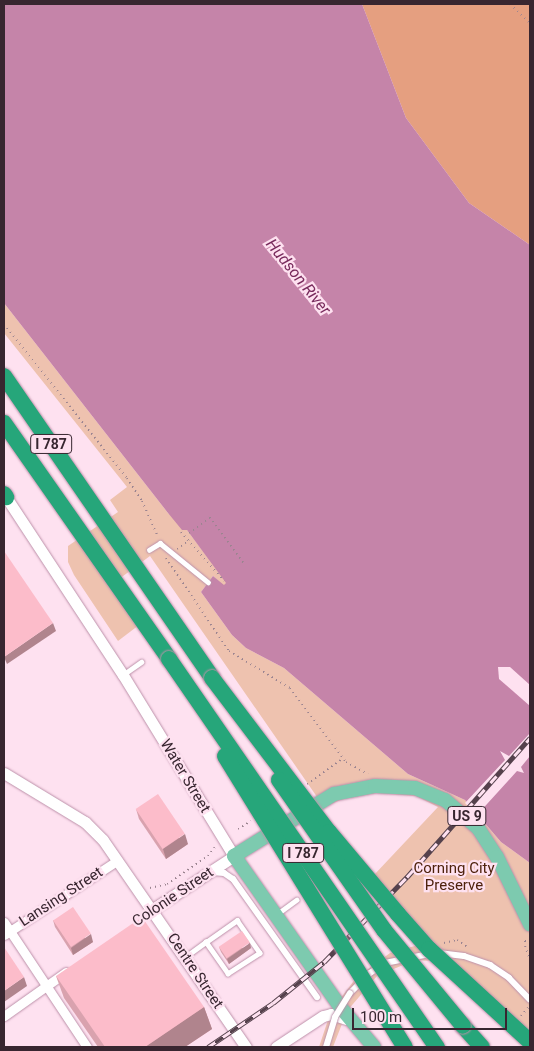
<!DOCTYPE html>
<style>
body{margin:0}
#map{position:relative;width:534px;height:1051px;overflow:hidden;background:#fee1f0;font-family:Roboto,sans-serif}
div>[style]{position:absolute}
.green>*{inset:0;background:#eec2af}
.forest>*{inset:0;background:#e59f80}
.water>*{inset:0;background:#c584a9}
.pier>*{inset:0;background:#fee1f0}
.path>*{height:2px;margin-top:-1px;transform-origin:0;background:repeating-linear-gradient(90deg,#9b8490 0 1px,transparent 0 5px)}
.roads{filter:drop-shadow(0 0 1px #bd91aa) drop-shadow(0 0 1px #bd91aa)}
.service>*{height:4.5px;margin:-2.25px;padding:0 2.25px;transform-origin:2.25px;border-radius:2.25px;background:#fff}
.pedestrian>*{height:6px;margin:-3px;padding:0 3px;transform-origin:3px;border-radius:3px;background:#fff}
.minor>*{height:9px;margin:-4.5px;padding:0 4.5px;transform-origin:4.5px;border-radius:4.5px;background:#fff}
.tertiary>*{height:11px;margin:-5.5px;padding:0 5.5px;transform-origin:5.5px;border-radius:5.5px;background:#fff}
.primary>*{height:14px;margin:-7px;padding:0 7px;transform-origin:7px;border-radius:7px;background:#7dcaaf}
.motorway>*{height:16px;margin:-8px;padding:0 8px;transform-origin:8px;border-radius:8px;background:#26a67a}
.rail>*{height:5px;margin-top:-2.5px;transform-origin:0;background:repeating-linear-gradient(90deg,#fee1f0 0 9px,#55414c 0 18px);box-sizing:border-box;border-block:1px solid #55414c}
.bridges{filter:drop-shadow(0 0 1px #bd91aa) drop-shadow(0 0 1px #bd91aa)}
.pedestrian-bridge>*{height:6px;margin:-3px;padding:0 3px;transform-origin:3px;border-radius:3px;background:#fff}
.motorway-bridge>*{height:16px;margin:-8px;padding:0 8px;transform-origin:8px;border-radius:8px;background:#26a67a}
.wall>*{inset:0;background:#d9a2ae}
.shaded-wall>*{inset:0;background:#b0848d}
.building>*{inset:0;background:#fcbcca;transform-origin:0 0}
span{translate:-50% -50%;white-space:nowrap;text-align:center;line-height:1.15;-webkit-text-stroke:4.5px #fee1f0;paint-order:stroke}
.shield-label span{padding:1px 4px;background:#fee1f0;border:1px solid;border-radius:4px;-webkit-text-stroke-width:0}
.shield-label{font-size:14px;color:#382630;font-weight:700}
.street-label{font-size:15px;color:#382630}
.park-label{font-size:15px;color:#4e220c}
.water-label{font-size:16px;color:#782a5c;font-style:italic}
.frame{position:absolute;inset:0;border:5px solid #382630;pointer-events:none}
.scale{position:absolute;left:352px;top:1008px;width:155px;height:22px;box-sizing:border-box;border:2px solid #382630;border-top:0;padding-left:6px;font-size:15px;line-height:18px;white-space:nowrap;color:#382630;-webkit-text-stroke:4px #fee1f0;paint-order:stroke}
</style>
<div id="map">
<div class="green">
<div style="clip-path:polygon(4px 303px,168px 513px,187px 530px,227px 583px,224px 586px,213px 576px,201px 592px,232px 635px,246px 648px,284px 668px,408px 774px,465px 800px,501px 842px,530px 863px,530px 1033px,451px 962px,415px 960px,377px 976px,347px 1011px,333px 1047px,319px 1047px,331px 1011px,356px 978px,390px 953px,432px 941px,374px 875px,438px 807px,416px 796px,377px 793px,343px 799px,324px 807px,150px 556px,111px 585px,139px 625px,118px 641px,74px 575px,68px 562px,68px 546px,118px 512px,110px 500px,127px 487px,4px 333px)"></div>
</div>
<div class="forest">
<div style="clip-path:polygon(362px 4px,530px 4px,530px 245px,469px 203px,406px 118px)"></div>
</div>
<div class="water">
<div style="clip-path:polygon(4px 4px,362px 4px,406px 118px,469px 203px,530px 245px,530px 863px,501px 842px,465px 800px,408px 774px,284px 668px,246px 648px,232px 635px,201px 592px,213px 576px,224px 585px,226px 583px,187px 530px,182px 530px,168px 513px,4px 303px)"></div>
</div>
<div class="pier">
<div style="clip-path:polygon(498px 667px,510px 667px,530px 685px,530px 706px,499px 679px)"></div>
<div style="clip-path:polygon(530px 733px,530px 756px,521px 767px,524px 773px,517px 771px,477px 815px,465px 803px,505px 760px,500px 751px,509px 756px)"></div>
</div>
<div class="path">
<div style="left:510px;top:4px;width:28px;rotate:44deg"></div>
<div style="left:4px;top:324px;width:197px;rotate:51.4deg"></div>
<div style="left:127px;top:478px;width:27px;rotate:57deg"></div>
<div style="left:142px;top:501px;width:39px;rotate:66deg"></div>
<div style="left:181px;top:532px;width:65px;rotate:48.7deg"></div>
<div style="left:189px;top:533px;width:26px;rotate:-37deg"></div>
<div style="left:210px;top:517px;width:59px;rotate:53.9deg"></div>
<div style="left:177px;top:549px;width:15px;rotate:-37deg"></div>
<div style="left:166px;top:558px;width:112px;rotate:55.9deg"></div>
<div style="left:229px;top:651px;width:71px;rotate:31.2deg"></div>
<div style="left:290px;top:688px;width:93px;rotate:52.9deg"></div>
<div style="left:346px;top:762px;width:25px;rotate:29deg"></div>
<div style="left:307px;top:784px;width:43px;rotate:-35.5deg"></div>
<div style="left:238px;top:829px;width:15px;rotate:-32deg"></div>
<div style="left:150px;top:888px;width:17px;rotate:-13deg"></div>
<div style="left:167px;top:884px;width:50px;rotate:-34.3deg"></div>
<div style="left:208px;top:856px;width:11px;rotate:-52deg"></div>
<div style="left:530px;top:938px;width:6px;rotate:149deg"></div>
<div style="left:525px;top:941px;width:5px;rotate:90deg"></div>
<div style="left:525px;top:946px;width:15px;rotate:70deg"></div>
<div style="left:444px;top:943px;width:13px;rotate:-13deg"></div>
<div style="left:457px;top:940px;width:14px;rotate:34deg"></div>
<div style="left:521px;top:1016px;width:11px;rotate:-49deg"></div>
</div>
<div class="roads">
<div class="service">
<div style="left:149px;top:550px;width:13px;rotate:-32deg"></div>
<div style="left:160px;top:543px;width:62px;rotate:39.1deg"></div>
<div style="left:124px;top:674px;width:21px;rotate:-35deg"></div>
<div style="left:277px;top:914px;width:24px;rotate:-36deg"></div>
<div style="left:185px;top:957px;width:26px;rotate:-36deg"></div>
<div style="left:206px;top:942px;width:38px;rotate:-35deg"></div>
<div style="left:237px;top:920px;width:40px;rotate:55.1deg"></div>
<div style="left:260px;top:953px;width:38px;rotate:147deg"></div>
<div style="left:228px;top:974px;width:39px;rotate:-125deg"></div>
</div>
<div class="pedestrian">
<div style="left:211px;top:872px;width:13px;rotate:4deg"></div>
<div style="left:224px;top:873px;width:11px;rotate:34deg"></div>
<div style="left:233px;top:879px;width:145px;rotate:54.6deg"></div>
<div style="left:439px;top:953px;width:25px;rotate:7deg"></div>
<div style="left:464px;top:956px;width:28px;rotate:19deg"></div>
<div style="left:490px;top:965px;width:23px;rotate:34deg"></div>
<div style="left:509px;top:978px;width:30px;rotate:46deg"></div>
<div style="left:350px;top:993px;width:28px;rotate:-45deg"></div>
<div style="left:370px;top:973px;width:18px;rotate:-34deg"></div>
<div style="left:385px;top:963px;width:45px;rotate:-11.6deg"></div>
</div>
<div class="minor">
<div style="left:4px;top:922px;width:150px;rotate:56.4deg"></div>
<div style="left:4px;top:935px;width:136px;rotate:-33.3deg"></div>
<div style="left:4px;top:1016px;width:76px;rotate:-35.4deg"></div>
</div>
<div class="tertiary">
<div style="left:6px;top:497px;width:213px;rotate:56.7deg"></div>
<div style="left:123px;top:675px;width:212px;rotate:58.5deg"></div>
<div style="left:234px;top:856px;width:97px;rotate:146.8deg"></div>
<div style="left:4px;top:773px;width:95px;rotate:31.2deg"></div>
<div style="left:85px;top:822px;width:25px;rotate:45deg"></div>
<div style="left:103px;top:840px;width:252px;rotate:55.4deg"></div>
<div style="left:276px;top:1047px;width:56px;rotate:-33.4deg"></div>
<div style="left:323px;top:1016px;width:8px;rotate:-14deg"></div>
<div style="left:331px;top:1014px;width:16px;rotate:18deg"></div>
</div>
<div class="primary">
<div style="left:374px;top:1047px;width:51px;rotate:-130.2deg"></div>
<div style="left:341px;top:1008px;width:186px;rotate:-125.1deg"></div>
<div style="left:234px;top:856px;width:118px;rotate:-31.8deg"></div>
<div style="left:334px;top:794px;width:42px;rotate:-11deg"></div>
<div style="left:375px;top:786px;width:40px;rotate:2.9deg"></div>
<div style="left:415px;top:788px;width:32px;rotate:22deg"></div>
<div style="left:445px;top:800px;width:43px;rotate:40.3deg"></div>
<div style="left:478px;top:828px;width:35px;rotate:57deg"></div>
<div style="left:497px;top:857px;width:75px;rotate:63.8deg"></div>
</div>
<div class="motorway">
<div style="left:4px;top:376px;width:367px;rotate:55.4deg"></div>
<div style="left:4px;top:423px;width:288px;rotate:55deg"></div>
<div style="left:4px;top:494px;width:4px;rotate:56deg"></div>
<div style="left:463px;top:1026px;width:28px;rotate:48deg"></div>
</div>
</div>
<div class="rail">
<div style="left:208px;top:1047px;width:78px;rotate:-34.1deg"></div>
<div style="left:273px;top:1003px;width:65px;rotate:-38.8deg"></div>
<div style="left:324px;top:962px;width:119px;rotate:-45.7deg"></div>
<div style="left:407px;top:877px;width:186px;rotate:-48.5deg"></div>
</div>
<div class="bridges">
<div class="pedestrian-bridge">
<div style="left:326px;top:1047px;width:31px;rotate:-73deg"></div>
<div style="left:335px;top:1017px;width:28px;rotate:-58deg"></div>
</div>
<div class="motorway-bridge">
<div style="left:169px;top:659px;width:472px;rotate:55.4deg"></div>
<div style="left:212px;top:678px;width:193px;rotate:52.8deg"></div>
<div style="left:329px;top:832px;width:107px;rotate:49.9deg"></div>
<div style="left:398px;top:914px;width:47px;rotate:48.5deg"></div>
<div style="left:429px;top:949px;width:137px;rotate:42.6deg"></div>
<div style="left:225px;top:756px;width:342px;rotate:58.3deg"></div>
<div style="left:279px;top:780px;width:183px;rotate:55deg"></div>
<div style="left:384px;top:930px;width:124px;rotate:50.5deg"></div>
</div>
</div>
<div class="wall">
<div style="clip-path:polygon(136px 809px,188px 844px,166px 859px,139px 819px)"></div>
<div style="clip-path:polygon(53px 920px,93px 942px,73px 955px,55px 927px)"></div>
<div style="clip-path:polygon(219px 947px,251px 948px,229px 964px,221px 952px)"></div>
<div style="clip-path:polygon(56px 976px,204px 1007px,212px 1029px,185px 1047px,98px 1047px,64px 998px)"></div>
</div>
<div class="shaded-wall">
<div style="clip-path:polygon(53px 623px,56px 631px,7px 664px,4px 657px)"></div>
<div style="clip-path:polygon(185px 834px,188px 844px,166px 859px,163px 849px)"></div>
<div style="clip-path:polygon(91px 934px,93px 942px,73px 955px,71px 948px)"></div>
<div style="clip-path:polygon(250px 943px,251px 948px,229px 964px,227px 959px)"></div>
<div style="clip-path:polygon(24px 977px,27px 986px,4px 1002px,4px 991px)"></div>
<div style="clip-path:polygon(204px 1007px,212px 1029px,185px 1047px,145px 1047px)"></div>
</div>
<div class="building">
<div style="clip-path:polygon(4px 551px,53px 623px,4px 657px)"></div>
<div style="left:158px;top:794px;width:48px;height:27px;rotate:56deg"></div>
<div style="left:73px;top:907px;width:32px;height:24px;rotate:56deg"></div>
<div style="clip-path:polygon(142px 917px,204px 1007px,145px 1047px,105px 1047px,56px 976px)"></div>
<div style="left:242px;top:931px;width:14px;height:28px;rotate:56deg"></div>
<div style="clip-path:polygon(4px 947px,24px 977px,4px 991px)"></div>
</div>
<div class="shield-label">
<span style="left:51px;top:444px">I 787</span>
<span style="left:467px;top:816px">US 9</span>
<span style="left:303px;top:853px">I 787</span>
</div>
<div class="street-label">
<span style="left:185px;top:776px;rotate:59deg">Water Street</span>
<span style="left:61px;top:897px;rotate:-33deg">Lansing Street</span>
<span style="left:173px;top:897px;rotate:-34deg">Colonie Street</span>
<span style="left:195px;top:971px;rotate:56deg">Centre Street</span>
</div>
<div class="park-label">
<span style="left:454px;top:877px">Corning City<br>Preserve</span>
</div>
<div class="water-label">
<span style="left:298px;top:277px;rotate:51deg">Hudson River</span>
</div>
<div class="frame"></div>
<div class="scale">100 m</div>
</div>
